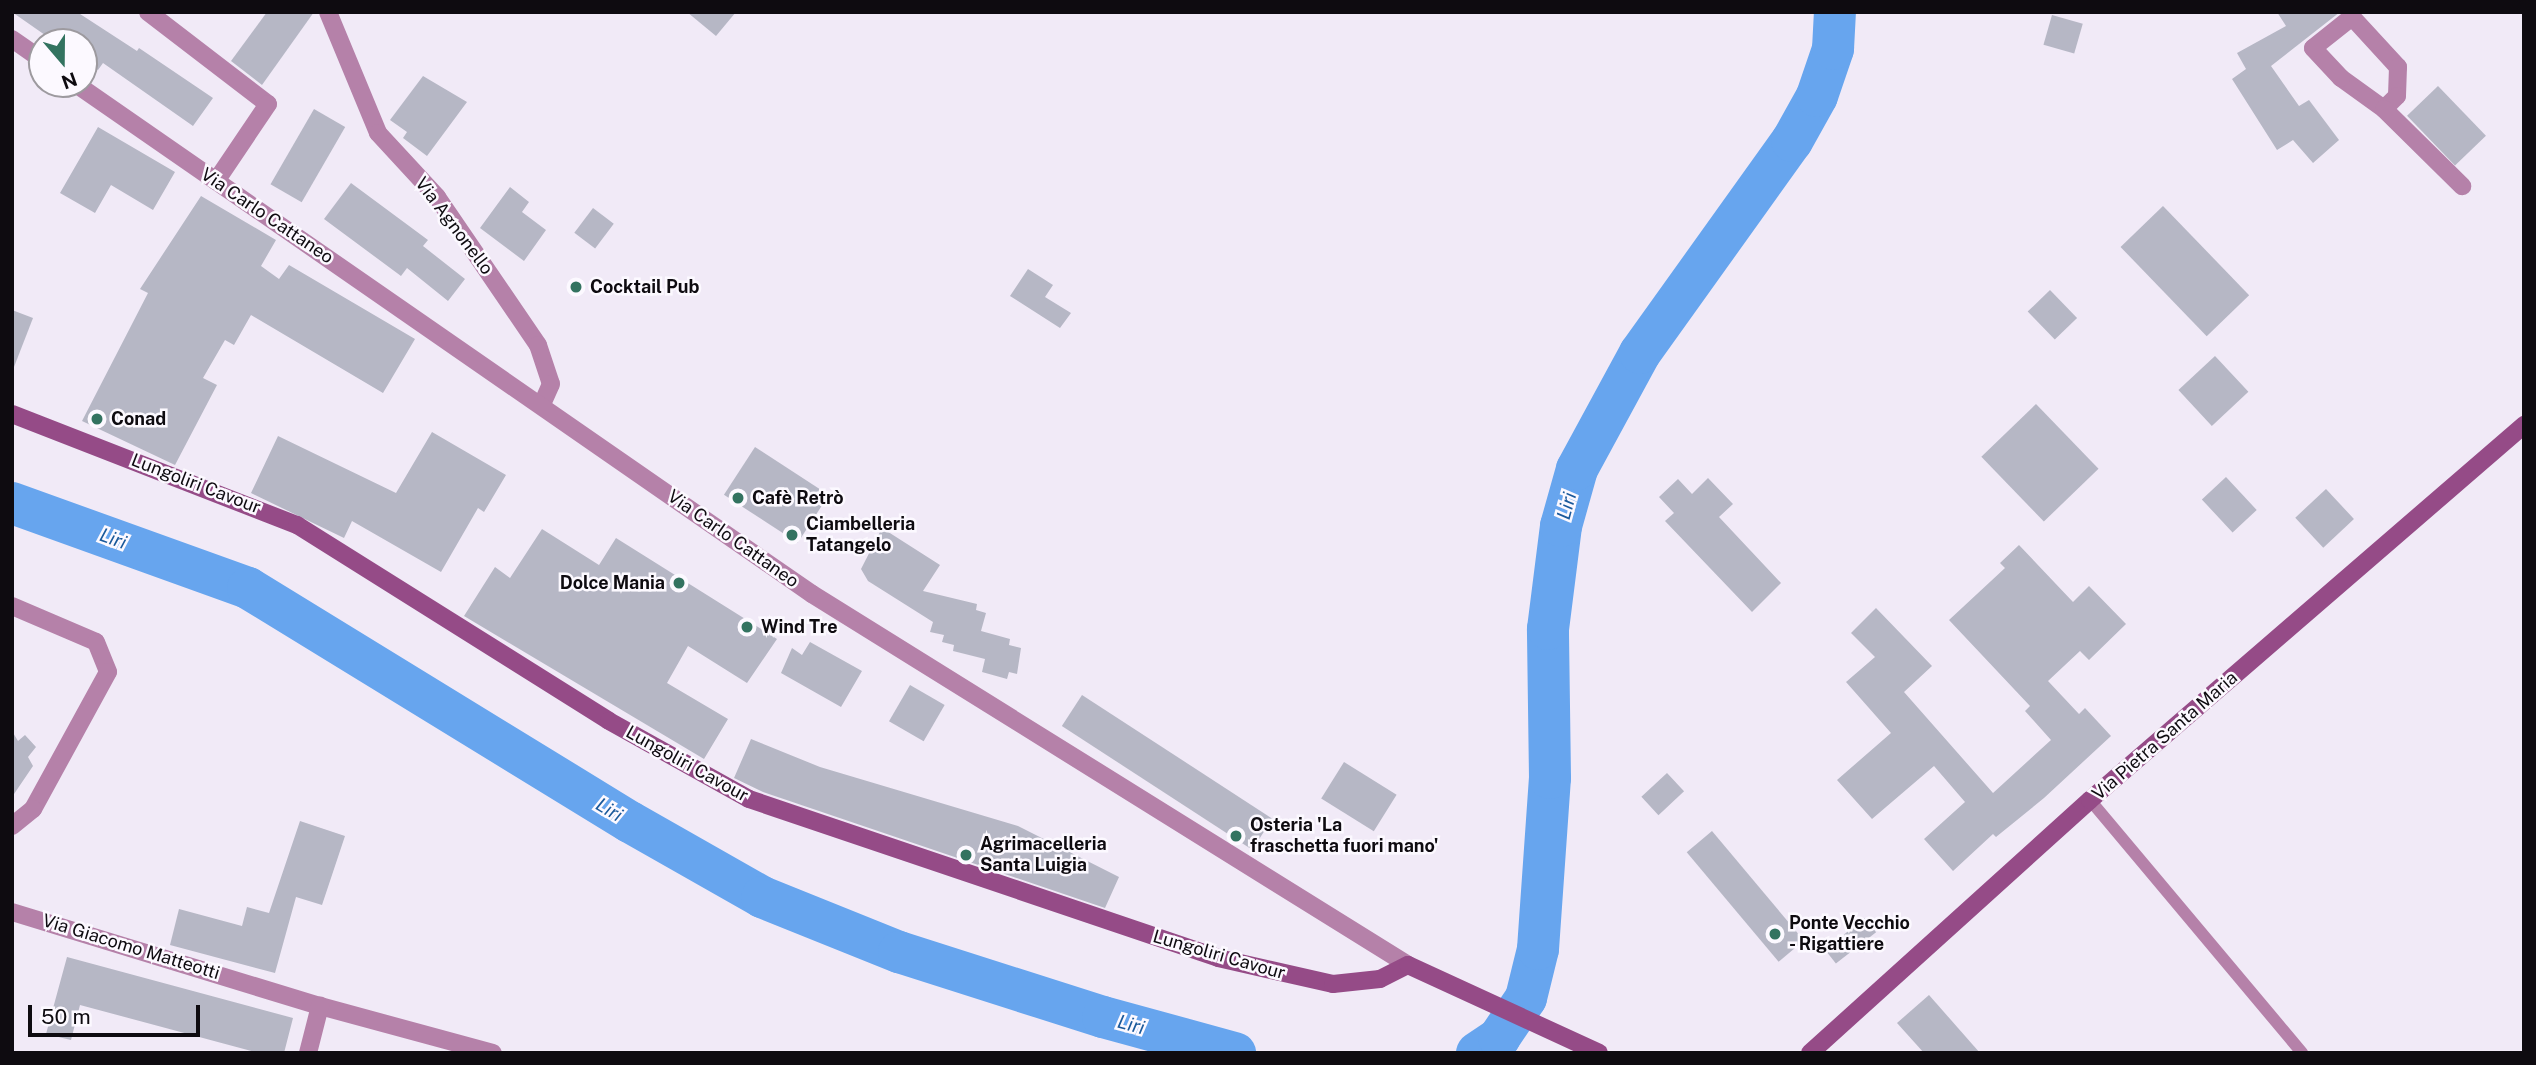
<!DOCTYPE html>
<meta charset="utf-8">
<style>
body{margin:0}
#map{position:relative;width:2536px;height:1065px;overflow:hidden;background:#f1eaf7;font-family:"Public Sans",sans-serif}
div>[style]{position:absolute}
.river>*{height:42px;margin:-21px;padding:0 21px;transform-origin:21px;border-radius:21px;background:#67a5ee}
.building>*{inset:0;background:#b6b7c5;transform-origin:0 0}
.lane>*{height:12px;margin:-6px;padding:0 6px;transform-origin:6px;border-radius:6px;background:#b581a9}
.street>*{height:18px;margin:-9px;padding:0 9px;transform-origin:9px;border-radius:9px;background:#b581a9}
.secondary>*{height:18px;margin:-9px;padding:0 9px;transform-origin:9px;border-radius:9px;background:#954b87}
.dots>*{width:19px;height:19px;translate:-50% -50%;box-sizing:border-box;border:4px solid #fcf9ff;border-radius:50%}
span{translate:-50% -50%;white-space:nowrap;text-align:center;line-height:1.15;-webkit-text-stroke:5px #fcf9ff;paint-order:stroke}
.street-label{font-size:18px;color:#0e0b10}
.poi-label{font-size:18px;color:#0e0b10;font-weight:700}
.left{translate:0 -50%;text-align:left}
.right{translate:-100% -50%;text-align:right}
.water-label{font-size:19px;color:#1a599b;font-style:italic}
.frame{position:absolute;inset:0;border:14px solid #0e0b10;pointer-events:none}
.north{position:absolute;left:28px;top:28px;width:70px;height:70px;box-sizing:border-box;background:#fcf9ff;border:2px solid #9d9a9f;border-radius:50%;rotate:160deg;font-size:19px;font-weight:700;line-height:28px;text-align:center;color:#0e0b10}
.north::after{content:'';display:block;margin:auto;width:24px;height:32px;background:#337360;clip-path:polygon(50% 0,100% 100%,50% 72%,0 100%)}
.scale{position:absolute;left:28px;top:1005px;width:172px;height:32px;box-sizing:border-box;border:4px solid #0e0b10;border-top:0;padding-left:9px;font-size:21px;line-height:24px;white-space:nowrap;color:#0e0b10;-webkit-text-stroke:5px #fcf9ff;paint-order:stroke}
</style>
<div id="map">
<div class="river">
<div style="left:12px;top:503px;width:251px;rotate:19.8deg"></div>
<div style="left:248px;top:588px;width:448px;rotate:31.5deg"></div>
<div style="left:630px;top:822px;width:152px;rotate:29.6deg"></div>
<div style="left:762px;top:897px;width:148px;rotate:21.9deg"></div>
<div style="left:899px;top:952px;width:214px;rotate:17.7deg"></div>
<div style="left:1103px;top:1017px;width:137px;rotate:15.3deg"></div>
<div style="left:1477px;top:1053px;width:27px;rotate:-34deg"></div>
<div style="left:1499px;top:1038px;width:48px;rotate:-56deg"></div>
<div style="left:1526px;top:998px;width:50px;rotate:-76.2deg"></div>
<div style="left:1538px;top:949px;width:171px;rotate:-86deg"></div>
<div style="left:1550px;top:778px;width:149px;rotate:-90.8deg"></div>
<div style="left:1548px;top:629px;width:104px;rotate:-82.8deg"></div>
<div style="left:1561px;top:526px;width:59px;rotate:-74.3deg"></div>
<div style="left:1577px;top:469px;width:132px;rotate:-61.5deg"></div>
<div style="left:1640px;top:353px;width:261px;rotate:-54.4deg"></div>
<div style="left:1792px;top:141px;width:51px;rotate:-60.9deg"></div>
<div style="left:1817px;top:96px;width:50px;rotate:-71.2deg"></div>
<div style="left:1833px;top:49px;width:37px;rotate:-87deg"></div>
</div>
<div class="building">
<div style="clip-path:polygon(12px 12px,77px 12px,137px 51px,139px 48px,213px 98px,193px 126px,103px 63px,98px 70px,84px 61px,84px 42px,55px 42px)"></div>
<div style="clip-path:polygon(267px 12px,314px 12px,262px 85px,231px 61px)"></div>
<div style="clip-path:polygon(687px 12px,736px 12px,716px 36px)"></div>
<div style="clip-path:polygon(2277px 12px,2340px 12px,2271px 66px,2299px 106px,2309px 100px,2339px 140px,2313px 163px,2293px 140px,2277px 150px,2232px 79px,2246px 69px,2237px 53px,2286px 26px)"></div>
<div style="left:2052px;top:15px;width:32px;height:31px;rotate:16deg"></div>
<div style="clip-path:polygon(423px 76px,467px 102px,427px 156px,403px 138px,407px 132px,390px 120px)"></div>
<div style="left:2438px;top:86px;width:69px;height:43px;rotate:46deg"></div>
<div style="left:314px;top:109px;width:36px;height:87px;rotate:30deg"></div>
<div style="clip-path:polygon(98px 127px,175px 172px,153px 210px,111px 185px,95px 213px,60px 193px)"></div>
<div style="clip-path:polygon(351px 183px,428px 240px,423px 246px,465px 279px,448px 301px,407px 268px,401px 276px,324px 219px)"></div>
<div style="clip-path:polygon(510px 187px,529px 202px,522px 212px,546px 230px,524px 261px,480px 228px)"></div>
<div style="clip-path:polygon(201px 196px,276px 240px,261px 266px,279px 279px,289px 265px,415px 339px,383px 393px,251px 315px,234px 345px,225px 340px,203px 378px,217px 385px,175px 465px,82px 421px,148px 293px,140px 289px)"></div>
<div style="left:2163px;top:206px;width:124px;height:59px;rotate:46deg"></div>
<div style="left:593px;top:208px;width:26px;height:31px;rotate:37deg"></div>
<div style="clip-path:polygon(1028px 269px,1053px 285px,1045px 297px,1071px 313px,1060px 328px,1010px 296px)"></div>
<div style="left:2050px;top:290px;width:39px;height:31px;rotate:46deg"></div>
<div style="clip-path:polygon(12px 310px,33px 318px,14px 367px,12px 367px)"></div>
<div style="left:2215px;top:356px;width:49px;height:50px;rotate:47deg"></div>
<div style="left:2036px;top:404px;width:90px;height:76px;rotate:46deg"></div>
<div style="clip-path:polygon(432px 432px,506px 475px,484px 512px,478px 508px,441px 572px,352px 521px,344px 538px,251px 493px,278px 436px,396px 493px)"></div>
<div style="left:755px;top:447px;width:88px;height:57px;rotate:33deg"></div>
<div style="left:2226px;top:477px;width:45px;height:33px;rotate:47deg"></div>
<div style="clip-path:polygon(1708px 478px,1733px 504px,1719px 517px,1781px 583px,1752px 612px,1665px 521px,1674px 513px,1659px 497px,1678px 479px,1692px 494px)"></div>
<div style="left:2326px;top:489px;width:41px;height:42px;rotate:47deg"></div>
<div style="clip-path:polygon(882px 528px,940px 565px,923px 591px,977px 604px,976px 610px,986px 613px,981px 631px,1010px 639px,1009px 645px,1021px 648px,1017px 674px,1009px 672px,1007px 679px,982px 672px,985px 659px,953px 651px,954px 645px,942px 642px,944px 635px,930px 632px,933px 622px,868px 581px,861px 569px)"></div>
<div style="clip-path:polygon(542px 529px,599px 565px,616px 538px,777px 639px,747px 683px,688px 646px,667px 683px,728px 719px,704px 759px,464px 616px,495px 567px,510px 578px)"></div>
<div style="clip-path:polygon(2019px 545px,2073px 602px,2089px 586px,2126px 624px,2089px 660px,2080px 651px,2048px 681px,2079px 714px,2085px 708px,2111px 736px,2044px 798px,1996px 837px,1993px 834px,1953px 871px,1924px 839px,1965px 802px,1934px 766px,1872px 819px,1837px 780px,1891px 733px,1846px 682px,1875px 657px,1851px 633px,1876px 608px,1932px 666px,1904px 692px,1993px 793px,2051px 740px,2025px 711px,2030px 706px,1949px 620px,2005px 568px,2000px 563px)"></div>
<div style="clip-path:polygon(810px 642px,862px 671px,841px 707px,781px 673px,792px 648px,802px 655px)"></div>
<div style="left:910px;top:685px;width:40px;height:42px;rotate:30deg"></div>
<div style="left:1082px;top:695px;width:227px;height:37px;rotate:33deg"></div>
<div style="clip-path:polygon(12px 731px,18px 741px,25px 735px,36px 747px,28px 757px,33px 766px,12px 797px)"></div>
<div style="clip-path:polygon(751px 739px,820px 767px,1018px 826px,1119px 877px,1105px 908px,763px 792px,734px 778px)"></div>
<div style="left:1344px;top:762px;width:62px;height:43px;rotate:32deg"></div>
<div style="left:1667px;top:773px;width:25px;height:35px;rotate:47deg"></div>
<div style="clip-path:polygon(300px 821px,345px 836px,322px 905px,296px 897px,275px 973px,170px 945px,179px 909px,242px 926px,247px 907px,269px 913px)"></div>
<div style="left:1712px;top:831px;width:143px;height:33px;rotate:50deg"></div>
<div style="left:1865px;top:918px;width:18px;height:51px;rotate:52deg"></div>
<div style="clip-path:polygon(67px 957px,293px 1018px,284px 1053px,259px 1053px,80px 1005px,71px 1040px,46px 1034px)"></div>
<div style="clip-path:polygon(1929px 995px,1980px 1053px,1924px 1053px,1897px 1023px)"></div>
</div>
<div class="lane">
<div style="left:2090px;top:800px;width:330px;rotate:50deg"></div>
</div>
<div class="street">
<div style="left:148px;top:12px;width:151px;rotate:37.5deg"></div>
<div style="left:268px;top:104px;width:93px;rotate:124deg"></div>
<div style="left:328px;top:12px;width:131px;rotate:67.5deg"></div>
<div style="left:378px;top:133px;width:87px;rotate:47.3deg"></div>
<div style="left:437px;top:197px;width:179px;rotate:55.7deg"></div>
<div style="left:538px;top:345px;width:41px;rotate:71.6deg"></div>
<div style="left:551px;top:384px;width:22px;rotate:114deg"></div>
<div style="left:12px;top:39px;width:37px;rotate:35deg"></div>
<div style="left:76px;top:84px;width:895px;rotate:34.72deg"></div>
<div style="left:812px;top:594px;width:702px;rotate:31.9deg"></div>
<div style="left:2384px;top:109px;width:53px;rotate:-144.2deg"></div>
<div style="left:2341px;top:78px;width:41px;rotate:-133deg"></div>
<div style="left:2313px;top:48px;width:50px;rotate:-38.5deg"></div>
<div style="left:2352px;top:17px;width:68px;rotate:47.4deg"></div>
<div style="left:2398px;top:67px;width:29px;rotate:92deg"></div>
<div style="left:2397px;top:96px;width:18px;rotate:135deg"></div>
<div style="left:2384px;top:109px;width:110px;rotate:44.6deg"></div>
<div style="left:12px;top:606px;width:91px;rotate:23.2deg"></div>
<div style="left:96px;top:642px;width:32px;rotate:68deg"></div>
<div style="left:108px;top:672px;width:156px;rotate:118.7deg"></div>
<div style="left:33px;top:809px;width:27px;rotate:141deg"></div>
<div style="left:12px;top:912px;width:322px;rotate:17deg"></div>
<div style="left:320px;top:1006px;width:179px;rotate:15.2deg"></div>
<div style="left:308px;top:1053px;width:49px;rotate:-75.7deg"></div>
</div>
<div class="secondary">
<div style="left:12px;top:414px;width:306px;rotate:21.3deg"></div>
<div style="left:297px;top:525px;width:368px;rotate:32.1deg"></div>
<div style="left:609px;top:721px;width:160px;rotate:29.1deg"></div>
<div style="left:749px;top:799px;width:495px;rotate:18.7deg"></div>
<div style="left:1218px;top:958px;width:118px;rotate:12.7deg"></div>
<div style="left:1333px;top:984px;width:47px;rotate:-6.1deg"></div>
<div style="left:1380px;top:979px;width:31px;rotate:-27deg"></div>
<div style="left:1408px;top:965px;width:210px;rotate:24.7deg"></div>
<div style="left:1810px;top:1053px;width:377px;rotate:-42.1deg"></div>
<div style="left:2090px;top:800px;width:574px;rotate:-40.83deg"></div>
</div>
<div class="dots">
<div style="left:576px;top:287px;background:#337360"></div>
<div style="left:97px;top:419px;background:#337360"></div>
<div style="left:738px;top:498px;background:#337360"></div>
<div style="left:792px;top:535px;background:#337360"></div>
<div style="left:679px;top:583px;background:#337360"></div>
<div style="left:747px;top:627px;background:#337360"></div>
<div style="left:1236px;top:836px;background:#337360"></div>
<div style="left:966px;top:855px;background:#337360"></div>
<div style="left:1775px;top:934px;background:#337360"></div>
</div>
<div class="street-label">
<span style="left:267px;top:216px;rotate:34deg">Via Carlo Cattaneo</span>
<span style="left:454px;top:226px;rotate:53deg">Via Agnonello</span>
<span style="left:196px;top:484px;rotate:21deg">Lungoliri Cavour</span>
<span style="left:733px;top:539px;rotate:35deg">Via Carlo Cattaneo</span>
<span style="left:2165px;top:736px;rotate:-41deg">Via Pietra Santa Maria</span>
<span style="left:687px;top:764px;rotate:29deg">Lungoliri Cavour</span>
<span style="left:131px;top:947px;rotate:17deg">Via Giacomo Matteotti</span>
<span style="left:1219px;top:955px;rotate:16deg">Lungoliri Cavour</span>
</div>
<div class="poi-label">
<span class="left" style="left:590px;top:287px">Cocktail Pub</span>
<span class="left" style="left:111px;top:419px">Conad</span>
<span class="left" style="left:752px;top:498px">Cafè Retrò</span>
<span class="left" style="left:806px;top:535px">Ciambelleria<br>Tatangelo</span>
<span class="right" style="left:665px;top:583px">Dolce Mania</span>
<span class="left" style="left:761px;top:627px">Wind Tre</span>
<span class="left" style="left:1250px;top:836px">Osteria 'La<br>fraschetta fuori mano'</span>
<span class="left" style="left:980px;top:855px">Agrimacelleria<br>Santa Luigia</span>
<span class="left" style="left:1789px;top:934px">Ponte Vecchio<br>- Rigattiere</span>
</div>
<div class="water-label">
<span style="left:1567px;top:506px;rotate:-75deg">Liri</span>
<span style="left:113px;top:539px;rotate:20deg">Liri</span>
<span style="left:609px;top:810px;rotate:31deg">Liri</span>
<span style="left:1131px;top:1025px;rotate:15deg">Liri</span>
</div>
<div class="frame"></div>
<div class="north">N</div>
<div class="scale">50 m</div>
</div>
